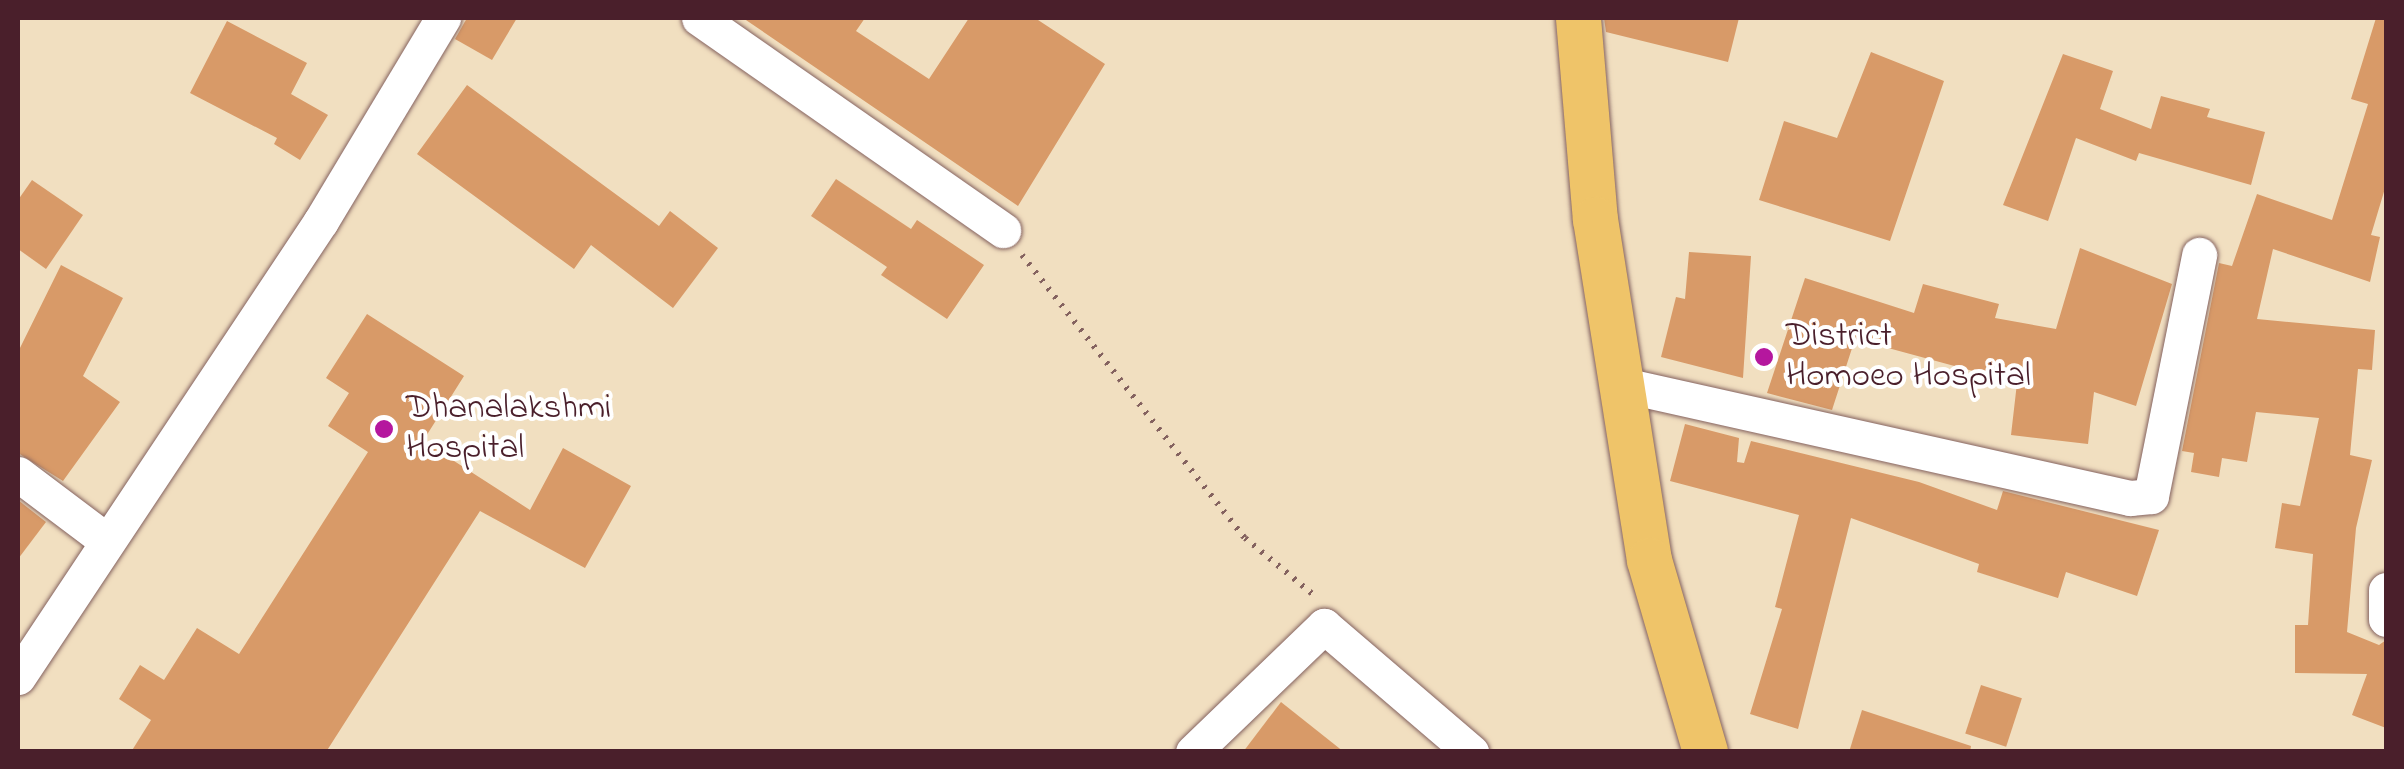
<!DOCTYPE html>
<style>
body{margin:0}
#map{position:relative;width:2404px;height:769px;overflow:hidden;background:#f1dfc0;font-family:"Indie Flower",sans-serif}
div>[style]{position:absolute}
.building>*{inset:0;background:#d89a68;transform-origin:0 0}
.path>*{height:6px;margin-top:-3px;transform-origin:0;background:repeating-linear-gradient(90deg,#84625f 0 2.5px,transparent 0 10.5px)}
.roads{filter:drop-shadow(0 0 2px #84625f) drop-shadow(0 0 2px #84625f)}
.minor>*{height:35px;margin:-17.5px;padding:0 17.5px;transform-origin:17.5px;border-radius:17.5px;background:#fff}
.major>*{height:45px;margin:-22.5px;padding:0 22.5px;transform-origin:22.5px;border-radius:22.5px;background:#efc469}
.dots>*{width:28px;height:28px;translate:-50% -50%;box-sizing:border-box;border:5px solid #fff;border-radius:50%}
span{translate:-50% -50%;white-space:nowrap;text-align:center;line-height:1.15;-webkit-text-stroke:8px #fff;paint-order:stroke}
.poi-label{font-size:35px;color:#4a1f2b}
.left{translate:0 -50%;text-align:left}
.frame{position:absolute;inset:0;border:20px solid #4a1f2b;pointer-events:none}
</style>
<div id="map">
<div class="building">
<div style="clip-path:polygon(467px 18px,517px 18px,492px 60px,455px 39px)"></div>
<div style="clip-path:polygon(743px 18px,865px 18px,856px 31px,929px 79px,969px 18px,1035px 18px,1105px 64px,1018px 206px)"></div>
<div style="clip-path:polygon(1604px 18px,1739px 18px,1728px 62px,1606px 32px)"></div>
<div style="clip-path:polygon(2376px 18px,2386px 18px,2386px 185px,2371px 235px,2380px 237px,2370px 282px,2273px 249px,2257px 319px,2375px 330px,2372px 370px,2358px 369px,2350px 455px,2372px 460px,2356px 528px,2347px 632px,2379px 645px,2386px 640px,2386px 728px,2352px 715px,2367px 674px,2295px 673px,2295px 625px,2308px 625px,2313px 554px,2275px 548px,2282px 503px,2300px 506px,2319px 418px,2256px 412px,2247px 462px,2222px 458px,2219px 477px,2191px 472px,2194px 453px,2182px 451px,2219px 263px,2232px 266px,2257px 194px,2332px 220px,2368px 104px,2351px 99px)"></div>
<div style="clip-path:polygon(227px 21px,307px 63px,291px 94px,328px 115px,300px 160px,274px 144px,277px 138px,190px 93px)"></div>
<div style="clip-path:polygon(1871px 52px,1944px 81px,1890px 241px,1759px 200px,1784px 121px,1837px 138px)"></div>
<div style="clip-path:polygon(2063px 54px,2113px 71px,2100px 109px,2151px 129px,2161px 96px,2210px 109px,2207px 117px,2265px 132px,2251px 185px,2139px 153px,2136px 161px,2076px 138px,2048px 221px,2003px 205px)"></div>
<div style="clip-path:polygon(467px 85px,659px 226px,670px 211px,718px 248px,673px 308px,591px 245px,574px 269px,417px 154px)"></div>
<div style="clip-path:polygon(836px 179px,911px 229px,917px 220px,984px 265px,947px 319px,881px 275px,887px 267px,811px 216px)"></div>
<div style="clip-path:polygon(32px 180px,83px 215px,46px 269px,18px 249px,18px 200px)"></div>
<div style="clip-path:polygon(2080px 248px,2172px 284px,2136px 406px,2094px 392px,2088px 444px,2011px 435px,2017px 383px,1855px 339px,1832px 410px,1767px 393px,1805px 278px,1914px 313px,1923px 284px,1999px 304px,1995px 318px,2056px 329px)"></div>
<div style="clip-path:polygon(1689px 252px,1751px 256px,1743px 378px,1661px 357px,1676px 297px,1685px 299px)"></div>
<div style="clip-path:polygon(61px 265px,123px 298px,83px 376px,120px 402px,63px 481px,18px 453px,18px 352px)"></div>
<div style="clip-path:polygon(367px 314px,464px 376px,423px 441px,530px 510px,563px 448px,631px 486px,585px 568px,480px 511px,326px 752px,131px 752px,151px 720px,119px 699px,140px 665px,164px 680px,197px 628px,239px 654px,368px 452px,328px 426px,349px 393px,326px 378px)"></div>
<div style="clip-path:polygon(1685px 424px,1739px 438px,1737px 462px,1744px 463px,1751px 441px,1919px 482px,1997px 510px,2003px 491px,2159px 530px,2137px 596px,2066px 572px,2058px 598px,1977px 572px,1979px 564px,1851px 518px,1798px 729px,1750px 714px,1782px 609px,1775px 607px,1799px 515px,1670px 481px)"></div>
<div style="clip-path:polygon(18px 500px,46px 522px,18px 559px)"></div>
<div style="left:1981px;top:685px;width:43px;height:51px;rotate:18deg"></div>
<div style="clip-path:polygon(1281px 702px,1344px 752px,1243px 752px)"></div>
<div style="clip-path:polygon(1862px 710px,1971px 746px,1970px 752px,1849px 752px)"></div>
</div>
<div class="path">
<div style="left:1022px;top:255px;width:360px;rotate:51.8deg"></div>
<div style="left:1245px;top:538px;width:92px;rotate:39.7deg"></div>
</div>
<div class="roads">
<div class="minor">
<div style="left:699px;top:18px;width:371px;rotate:34.9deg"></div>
<div style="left:1619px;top:384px;width:524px;rotate:12.58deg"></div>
<div style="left:2130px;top:498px;width:21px;rotate:-5deg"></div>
<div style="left:2151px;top:496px;width:246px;rotate:-78.7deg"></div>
<div style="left:18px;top:474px;width:111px;rotate:37deg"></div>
<div style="left:2386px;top:590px;width:29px;rotate:90deg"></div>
<div style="left:18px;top:677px;width:547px;rotate:-56.4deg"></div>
<div style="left:321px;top:221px;width:237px;rotate:-59deg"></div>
<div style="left:1193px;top:752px;width:182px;rotate:-43.9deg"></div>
<div style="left:1324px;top:626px;width:194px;rotate:40.6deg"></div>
</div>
<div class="major">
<div style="left:1578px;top:18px;width:202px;rotate:85.2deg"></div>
<div style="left:1595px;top:219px;width:345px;rotate:81deg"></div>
<div style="left:1649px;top:560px;width:200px;rotate:73.7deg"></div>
</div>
</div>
<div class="dots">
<div style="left:1764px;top:357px;background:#b5179e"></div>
<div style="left:384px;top:429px;background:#b5179e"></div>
</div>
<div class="poi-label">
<span class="left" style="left:1786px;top:357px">District<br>Homoeo Hospital</span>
<span class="left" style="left:406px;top:429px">Dhanalakshmi<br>Hospital</span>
</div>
<div class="frame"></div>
</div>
